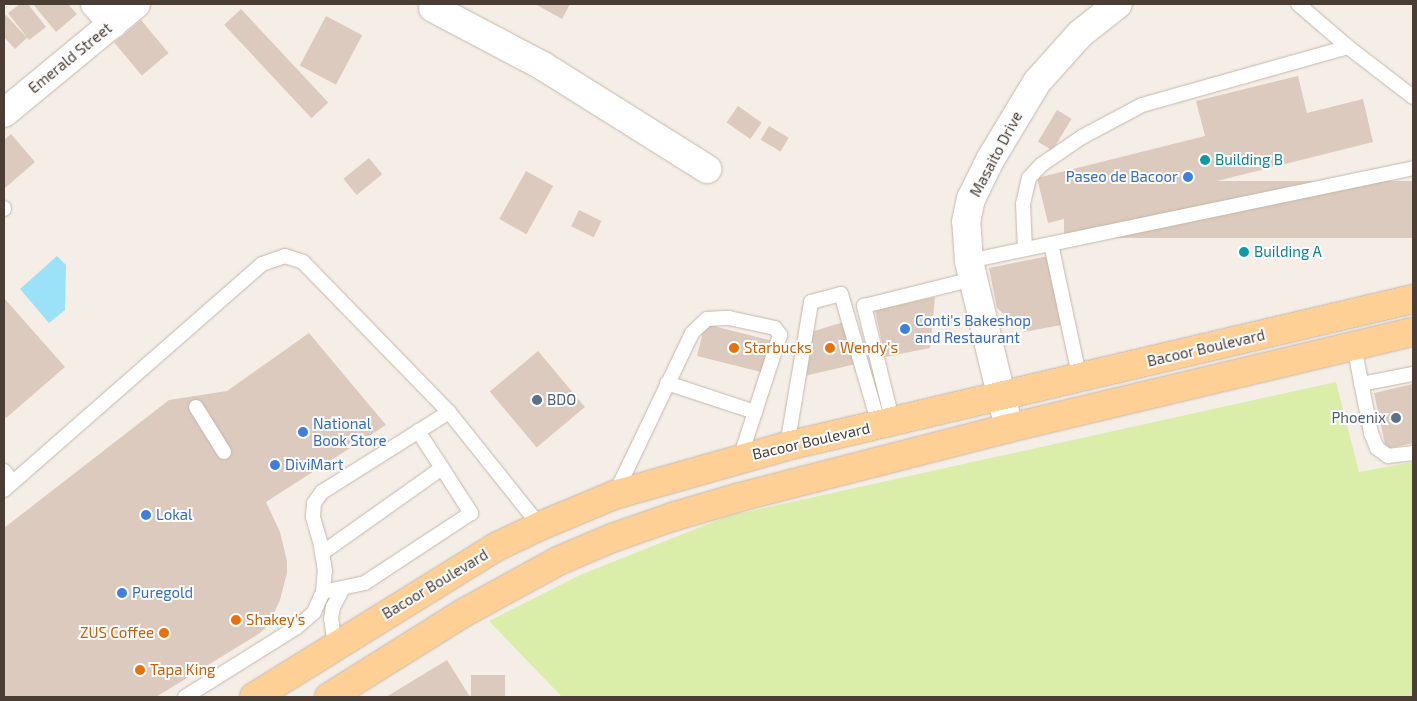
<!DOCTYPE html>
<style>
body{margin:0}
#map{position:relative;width:1417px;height:701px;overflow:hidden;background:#f5eee6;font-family:"Exo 2",sans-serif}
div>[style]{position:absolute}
.green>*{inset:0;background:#daeeaa}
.water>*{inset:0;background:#9be1f8}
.building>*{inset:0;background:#dbcabd;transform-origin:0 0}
.roads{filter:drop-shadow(0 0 1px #c4b7aa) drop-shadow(0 0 1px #c4b7aa)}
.service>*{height:14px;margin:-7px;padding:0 7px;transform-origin:7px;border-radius:7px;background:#fff}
.minor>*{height:28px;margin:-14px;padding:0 14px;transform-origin:14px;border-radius:14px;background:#fff}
.tertiary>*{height:28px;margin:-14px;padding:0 14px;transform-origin:14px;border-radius:14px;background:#fff}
.primary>*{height:28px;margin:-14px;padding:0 14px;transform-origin:14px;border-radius:14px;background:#ffd095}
.dots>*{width:14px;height:14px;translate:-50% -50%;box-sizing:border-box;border:2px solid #fff;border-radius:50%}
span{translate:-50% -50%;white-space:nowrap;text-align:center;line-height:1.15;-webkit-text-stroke:4px #fff;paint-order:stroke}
.street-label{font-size:15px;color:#493d34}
.culture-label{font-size:15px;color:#0d838f}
.left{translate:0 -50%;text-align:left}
.shop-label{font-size:15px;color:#366cbe}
.right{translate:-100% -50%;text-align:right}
.food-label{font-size:15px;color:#c56008}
.service-label{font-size:15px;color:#4e5e75}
.frame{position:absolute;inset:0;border:5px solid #493d34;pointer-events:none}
</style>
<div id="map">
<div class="green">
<div style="clip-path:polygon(1336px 382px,1359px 472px,1413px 462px,1413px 697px,562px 697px,489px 621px,580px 575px,728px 516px)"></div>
</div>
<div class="water">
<div style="clip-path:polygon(57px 256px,66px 265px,65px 310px,49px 323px,20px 289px)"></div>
</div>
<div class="building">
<div style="clip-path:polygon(20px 4px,28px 4px,46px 27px,29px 40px,8px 13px)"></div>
<div style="clip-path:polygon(33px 4px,68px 4px,77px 14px,56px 32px)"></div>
<div style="clip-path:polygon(535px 4px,570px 4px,562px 19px)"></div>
<div style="left:241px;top:9px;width:128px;height:23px;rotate:47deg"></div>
<div style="clip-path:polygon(6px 15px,27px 38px,15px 49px,4px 37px,4px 17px)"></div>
<div style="left:326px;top:16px;width:41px;height:56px;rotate:28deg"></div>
<div style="left:141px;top:20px;width:43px;height:35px;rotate:50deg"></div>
<div style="clip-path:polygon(1298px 76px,1307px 113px,1363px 99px,1373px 142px,1048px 223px,1037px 178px,1205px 136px,1196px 101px)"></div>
<div style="left:738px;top:106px;width:29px;height:20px;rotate:35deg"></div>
<div style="left:1057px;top:110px;width:17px;height:37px;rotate:31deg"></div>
<div style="left:769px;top:126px;width:23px;height:16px;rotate:31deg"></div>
<div style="clip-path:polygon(11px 134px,35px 162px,5px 188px,4px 140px)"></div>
<div style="left:369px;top:158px;width:21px;height:33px;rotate:51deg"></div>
<div style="left:526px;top:171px;width:31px;height:55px;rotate:29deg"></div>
<div style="left:1413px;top:181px;width:57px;height:349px;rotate:90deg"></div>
<div style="left:579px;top:210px;width:25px;height:18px;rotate:26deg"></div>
<div style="clip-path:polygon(1048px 256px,1061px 325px,1024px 332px,997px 308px,989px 268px)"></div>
<div style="clip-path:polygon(935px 297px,930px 348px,885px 357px,875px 310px)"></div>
<div style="clip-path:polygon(4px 298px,65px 367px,6px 418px,4px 416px)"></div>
<div style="clip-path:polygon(844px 322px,856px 364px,800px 377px,814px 331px)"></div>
<div style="left:705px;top:324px;width:68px;height:33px;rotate:14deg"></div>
<div style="clip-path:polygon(309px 333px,386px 425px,266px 502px,280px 532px,287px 561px,287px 573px,280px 600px,269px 624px,260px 633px,156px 697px,4px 697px,4px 528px,169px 400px,227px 391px)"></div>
<div style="left:538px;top:351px;width:73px;height:63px;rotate:50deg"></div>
<div style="clip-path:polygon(1413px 384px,1413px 443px,1386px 449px,1374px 393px)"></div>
<div style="clip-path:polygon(447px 660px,470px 697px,386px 697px)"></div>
<div style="left:471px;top:675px;width:34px;height:22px"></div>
</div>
<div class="roads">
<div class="service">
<div style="left:1298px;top:4px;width:66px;rotate:40.7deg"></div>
<div style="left:1348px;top:47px;width:82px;rotate:37.6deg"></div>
<div style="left:4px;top:209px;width:1px;rotate:-90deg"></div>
<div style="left:1051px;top:244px;width:138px;rotate:77.9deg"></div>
<div style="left:1025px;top:249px;width:45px;rotate:-92.5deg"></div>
<div style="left:1023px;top:204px;width:27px;rotate:-77deg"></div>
<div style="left:1029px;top:178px;width:18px;rotate:-47deg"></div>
<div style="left:1041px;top:165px;width:50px;rotate:-34.3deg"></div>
<div style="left:1082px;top:137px;width:68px;rotate:-28.1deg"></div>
<div style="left:1142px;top:105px;width:214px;rotate:-15.7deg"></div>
<div style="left:969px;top:261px;width:454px;rotate:-11.8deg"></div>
<div style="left:1354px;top:346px;width:89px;rotate:78.9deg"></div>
<div style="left:1371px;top:433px;width:16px;rotate:68deg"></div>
<div style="left:1377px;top:448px;width:14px;rotate:36deg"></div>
<div style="left:1388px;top:456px;width:25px;rotate:-7deg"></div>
<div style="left:667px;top:383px;width:93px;rotate:18.2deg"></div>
<div style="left:1361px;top:384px;width:53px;rotate:-10.9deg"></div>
<div style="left:196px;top:407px;width:53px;rotate:58.1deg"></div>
<div style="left:893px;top:423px;width:121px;rotate:-103.9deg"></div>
<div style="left:864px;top:306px;width:112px;rotate:-13.9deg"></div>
<div style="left:418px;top:431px;width:44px;rotate:57deg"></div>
<div style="left:787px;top:446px;width:146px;rotate:-80.5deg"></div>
<div style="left:811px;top:302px;width:31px;rotate:-15deg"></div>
<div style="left:841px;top:294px;width:136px;rotate:73.8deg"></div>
<div style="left:4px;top:471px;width:14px;rotate:51deg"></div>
<div style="left:4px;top:490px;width:343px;rotate:-41.2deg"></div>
<div style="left:262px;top:264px;width:24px;rotate:-19deg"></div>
<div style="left:285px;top:256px;width:19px;rotate:18deg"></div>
<div style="left:303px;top:262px;width:209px;rotate:45.8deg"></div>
<div style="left:449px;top:412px;width:146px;rotate:51.4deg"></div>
<div style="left:615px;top:494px;width:178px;rotate:-64.4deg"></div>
<div style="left:692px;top:333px;width:21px;rotate:-43deg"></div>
<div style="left:707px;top:319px;width:22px;rotate:-3deg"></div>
<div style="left:729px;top:318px;width:47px;rotate:12.3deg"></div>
<div style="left:775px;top:328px;width:9px;rotate:54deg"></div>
<div style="left:780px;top:335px;width:129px;rotate:108deg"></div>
<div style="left:322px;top:553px;width:147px;rotate:-35.3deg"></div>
<div style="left:442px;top:468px;width:54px;rotate:57.2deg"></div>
<div style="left:471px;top:513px;width:127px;rotate:146.6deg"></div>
<div style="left:365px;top:583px;width:43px;rotate:167.9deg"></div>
<div style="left:335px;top:646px;width:27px;rotate:-98deg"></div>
<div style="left:331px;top:619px;width:12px;rotate:-81deg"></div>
<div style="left:333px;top:607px;width:21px;rotate:-62deg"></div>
<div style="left:185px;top:697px;width:132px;rotate:-32deg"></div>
<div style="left:297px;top:627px;width:23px;rotate:-41deg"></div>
<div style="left:314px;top:612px;width:22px;rotate:-66deg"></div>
<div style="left:323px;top:592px;width:21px;rotate:-85deg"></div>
<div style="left:325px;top:571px;width:26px;rotate:-99deg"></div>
<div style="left:321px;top:545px;width:29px;rotate:-106deg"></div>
<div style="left:313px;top:517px;width:14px;rotate:-86deg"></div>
<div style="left:314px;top:503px;width:14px;rotate:-54deg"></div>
<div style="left:322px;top:492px;width:150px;rotate:-32.2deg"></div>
</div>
<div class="minor">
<div style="left:95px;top:4px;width:27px;rotate:48deg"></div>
<div style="left:433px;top:8px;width:124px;rotate:27.8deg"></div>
<div style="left:543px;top:66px;width:194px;rotate:32.1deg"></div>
<div style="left:4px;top:113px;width:171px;rotate:-39.5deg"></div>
</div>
<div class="tertiary">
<div style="left:1009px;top:428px;width:172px;rotate:-103.5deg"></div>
<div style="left:969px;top:261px;width:39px;rotate:-94deg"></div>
<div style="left:966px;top:222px;width:24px;rotate:-78deg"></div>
<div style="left:971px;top:199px;width:43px;rotate:-64deg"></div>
<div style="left:990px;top:160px;width:91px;rotate:-58.9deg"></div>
<div style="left:1037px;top:82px;width:64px;rotate:-48.1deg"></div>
<div style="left:1080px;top:34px;width:48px;rotate:-38.3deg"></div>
</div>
<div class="primary">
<div style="left:254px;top:697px;width:285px;rotate:-31.8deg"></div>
<div style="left:496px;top:547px;width:49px;rotate:-25.5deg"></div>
<div style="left:540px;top:526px;width:80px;rotate:-22.7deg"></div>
<div style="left:614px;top:495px;width:180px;rotate:-15.8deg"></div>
<div style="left:787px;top:446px;width:643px;rotate:-13.22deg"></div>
<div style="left:329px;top:697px;width:160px;rotate:-32deg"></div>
<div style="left:465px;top:612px;width:106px;rotate:-28.7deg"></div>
<div style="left:558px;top:561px;width:59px;rotate:-23.1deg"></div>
<div style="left:612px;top:538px;width:64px;rotate:-19.3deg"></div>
<div style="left:672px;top:517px;width:71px;rotate:-16.4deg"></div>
<div style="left:740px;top:497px;width:278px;rotate:-14.4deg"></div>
<div style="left:1009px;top:428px;width:415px;rotate:-13.4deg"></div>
</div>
</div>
<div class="dots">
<div style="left:1205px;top:160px;background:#0f9aa8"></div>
<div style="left:1188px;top:177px;background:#3f7fe0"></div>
<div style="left:1244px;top:252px;background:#0f9aa8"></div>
<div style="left:905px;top:329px;background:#3f7fe0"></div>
<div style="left:734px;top:348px;background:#e8710a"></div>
<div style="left:830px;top:348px;background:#e8710a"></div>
<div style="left:537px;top:400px;background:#5c6f8a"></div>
<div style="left:1396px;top:418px;background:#5c6f8a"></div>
<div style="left:303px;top:432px;background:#3f7fe0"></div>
<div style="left:275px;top:465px;background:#3f7fe0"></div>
<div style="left:146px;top:515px;background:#3f7fe0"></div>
<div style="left:122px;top:593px;background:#3f7fe0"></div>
<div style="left:236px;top:620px;background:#e8710a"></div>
<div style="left:164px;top:633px;background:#e8710a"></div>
<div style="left:140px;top:670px;background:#e8710a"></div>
</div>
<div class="street-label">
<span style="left:70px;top:58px;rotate:-39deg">Emerald Street</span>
<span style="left:996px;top:154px;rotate:-62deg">Masaito Drive</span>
<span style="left:1206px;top:348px;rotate:-13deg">Bacoor Boulevard</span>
<span style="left:811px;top:441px;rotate:-13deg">Bacoor Boulevard</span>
<span style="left:435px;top:584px;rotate:-31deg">Bacoor Boulevard</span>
</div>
<div class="culture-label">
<span class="left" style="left:1215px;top:160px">Building B</span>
<span class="left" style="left:1254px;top:252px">Building A</span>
</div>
<div class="shop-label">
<span class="right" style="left:1178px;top:177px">Paseo de Bacoor</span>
<span class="left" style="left:915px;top:329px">Conti's Bakeshop<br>and Restaurant</span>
<span class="left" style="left:313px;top:432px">National<br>Book Store</span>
<span class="left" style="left:285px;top:465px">DiviMart</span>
<span class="left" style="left:156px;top:515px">Lokal</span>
<span class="left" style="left:132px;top:593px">Puregold</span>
</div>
<div class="food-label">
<span class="left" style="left:744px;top:348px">Starbucks</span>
<span class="left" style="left:840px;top:348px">Wendy's</span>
<span class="left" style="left:246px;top:620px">Shakey's</span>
<span class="right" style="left:154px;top:633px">ZUS Coffee</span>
<span class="left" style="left:150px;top:670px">Tapa King</span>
</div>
<div class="service-label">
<span class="left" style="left:547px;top:400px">BDO</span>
<span class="right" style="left:1386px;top:418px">Phoenix</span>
</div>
<div class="frame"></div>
</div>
